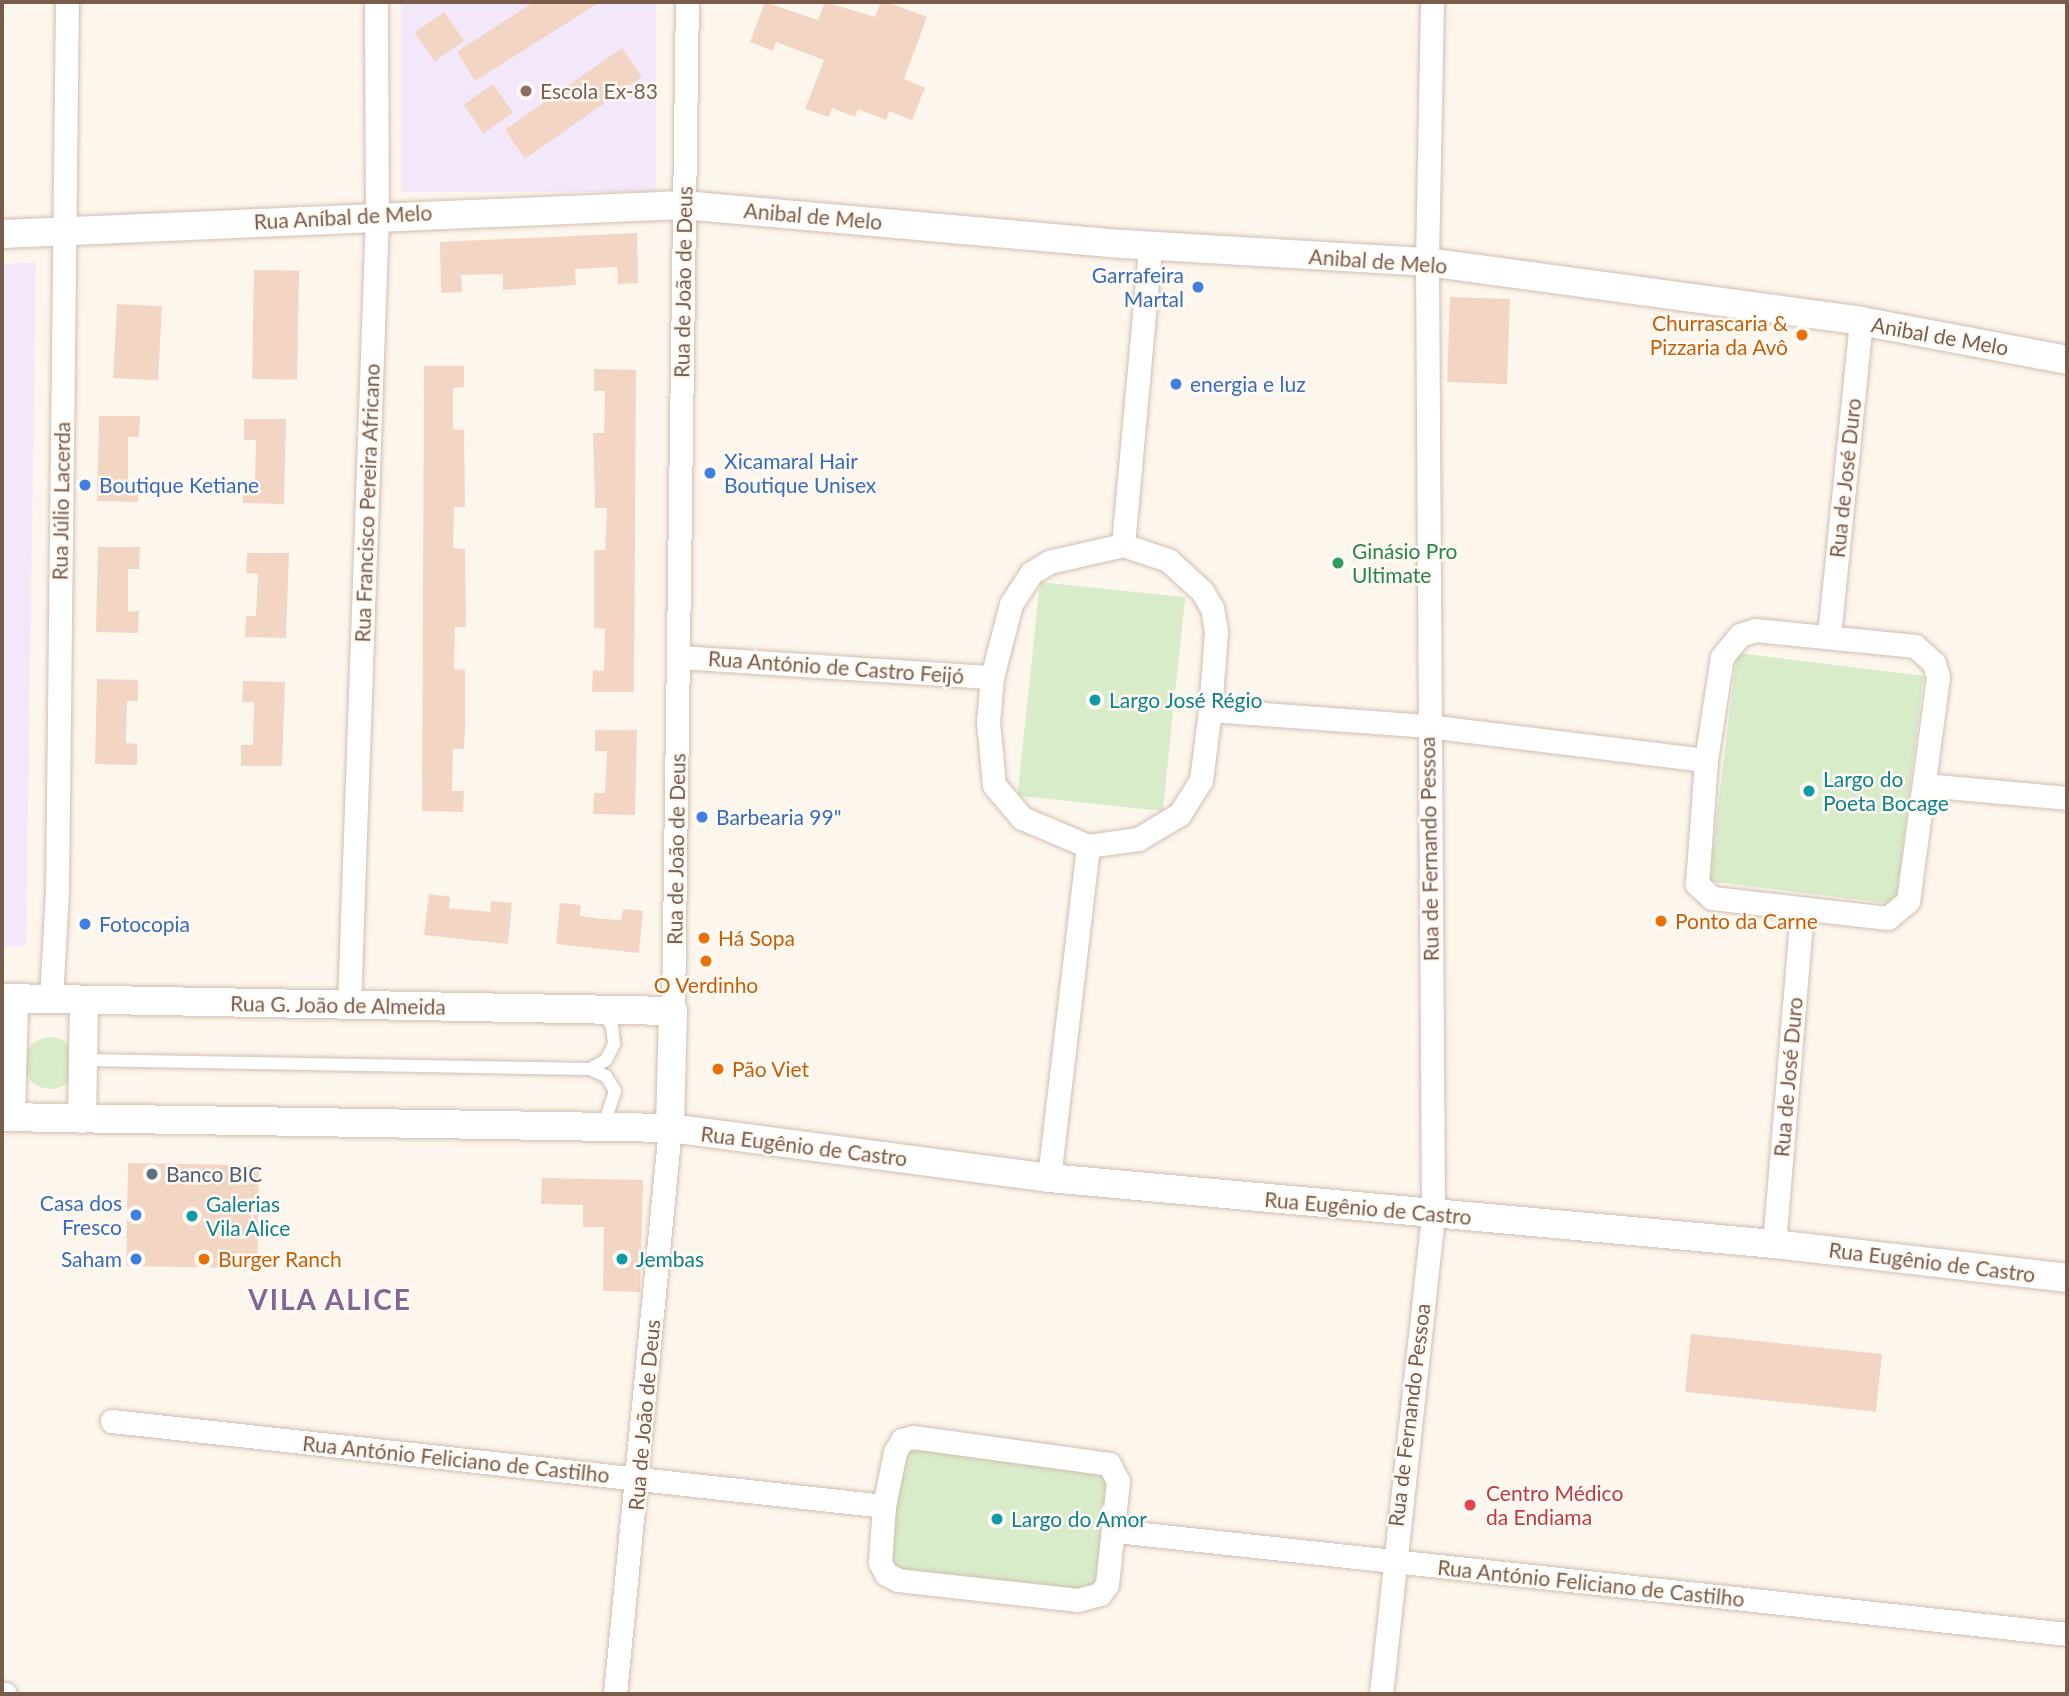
<!DOCTYPE html>
<meta charset="utf-8">
<style>
body{margin:0}
#map{position:relative;width:2069px;height:1696px;overflow:hidden;background:#fdf6ec;font-family:Lato,sans-serif}
div>[style]{position:absolute}
.education>*{inset:0;background:#f3e8fa;transform-origin:0 0}
.green>*{inset:0;background:#d8ecc9;transform-origin:0 0}
.round{border-radius:50%}
.building>*{inset:0;background:#f3d5c3;transform-origin:0 0}
.roads{filter:drop-shadow(0 0 2px #d1beb0) drop-shadow(0 0 2px #d1beb0)}
.service>*{height:12px;margin:-6px;padding:0 6px;transform-origin:6px;border-radius:6px;background:#fff}
.minor>*{height:23px;margin:-11.5px;padding:0 11.5px;transform-origin:11.5px;border-radius:11.5px;background:#fff}
.tertiary>*{height:28px;margin:-14px;padding:0 14px;transform-origin:14px;border-radius:14px;background:#fff}
.dots>*{width:19px;height:19px;translate:-50% -50%;box-sizing:border-box;border:4px solid #fffaf3;border-radius:50%}
span{translate:-50% -50%;white-space:nowrap;text-align:center;line-height:1.15;-webkit-text-stroke:5px #fffaf3;paint-order:stroke}
.education-label{font-size:21px;color:#785e54}
.left{translate:0 -50%;text-align:left}
.street-label{font-size:21px;color:#7a5c4d}
.shop-label{font-size:21px;color:#366cbe}
.right{translate:-100% -50%;text-align:right}
.food-label{font-size:21px;color:#c56008}
.leisure-label{font-size:21px;color:#27864d}
.culture-label{font-size:21px;color:#0d838f}
.service-label{font-size:21px;color:#4e5e75}
.health-label{font-size:21px;color:#be3a42}
.district-label{font-size:28px;color:#846695;font-weight:700;letter-spacing:2px}
.frame{position:absolute;inset:0;border:4px solid #7a5c4d;pointer-events:none}
</style>
<div id="map">
<div class="education">
<div style="left:401px;top:2px;width:255px;height:190px"></div>
<div style="clip-path:polygon(36px 262px,26px 946px,2px 946px,2px 264px)"></div>
</div>
<div class="green">
<div style="left:1040px;top:582px;width:146px;height:215px;rotate:6deg"></div>
<div style="left:1737px;top:653px;width:188px;height:230px;rotate:7deg"></div>
<div class="round" style="left:24px;top:1037px;width:52px;height:52px"></div>
<div style="left:903px;top:1442px;width:208px;height:126px;rotate:7deg"></div>
</div>
<div class="building">
<div style="clip-path:polygon(534px 2px,600px 2px,475px 81px,457px 52px)"></div>
<div style="clip-path:polygon(765px 2px,818px 20px,825px 2px,875px 17px,881px 2px,887px 2px,927px 17px,904px 79px,925px 88px,912px 120px,889px 111px,886px 120px,858px 109px,855px 117px,832px 108px,829px 117px,805px 109px,824px 60px,776px 42px,773px 51px,750px 42px)"></div>
<div style="left:444px;top:12px;width:35px;height:36px;rotate:55deg"></div>
<div style="left:622px;top:48px;width:35px;height:143px;rotate:55deg"></div>
<div style="left:493px;top:84px;width:35px;height:36px;rotate:55deg"></div>
<div style="clip-path:polygon(637px 233px,638px 283px,618px 284px,617px 267px,575px 269px,576px 285px,503px 290px,503px 274px,461px 275px,462px 292px,441px 293px,440px 242px)"></div>
<div style="left:254px;top:270px;width:45px;height:109px;rotate:1deg"></div>
<div style="left:1450px;top:297px;width:60px;height:85px;rotate:2deg"></div>
<div style="left:117px;top:304px;width:45px;height:74px;rotate:3deg"></div>
<div style="clip-path:polygon(424px 366px,464px 366px,464px 387px,453px 388px,453px 429px,464px 430px,465px 507px,454px 507px,453px 548px,465px 549px,466px 627px,455px 627px,454px 669px,465px 670px,465px 728px,464px 749px,453px 749px,452px 791px,464px 791px,463px 812px,422px 811px)"></div>
<div style="clip-path:polygon(594px 369px,636px 370px,634px 692px,592px 692px,593px 670px,604px 671px,605px 629px,594px 628px,594px 550px,605px 550px,607px 508px,595px 508px,593px 433px,604px 433px,605px 391px,594px 391px)"></div>
<div style="clip-path:polygon(99px 416px,140px 416px,139px 437px,128px 437px,128px 480px,139px 480px,138px 502px,97px 501px)"></div>
<div style="clip-path:polygon(244px 419px,286px 419px,284px 504px,243px 503px,243px 482px,255px 482px,256px 440px,244px 440px)"></div>
<div style="clip-path:polygon(98px 547px,140px 547px,139px 569px,128px 569px,128px 612px,139px 611px,138px 633px,96px 632px)"></div>
<div style="clip-path:polygon(247px 553px,289px 553px,286px 638px,245px 637px,246px 616px,256px 616px,258px 574px,246px 573px)"></div>
<div style="clip-path:polygon(97px 679px,138px 680px,138px 701px,127px 701px,126px 743px,137px 744px,137px 765px,95px 764px)"></div>
<div style="clip-path:polygon(243px 681px,285px 682px,282px 766px,241px 766px,241px 745px,253px 745px,254px 702px,242px 702px)"></div>
<div style="clip-path:polygon(595px 730px,637px 730px,635px 815px,593px 814px,594px 793px,605px 793px,607px 751px,595px 751px)"></div>
<div style="clip-path:polygon(429px 894px,450px 897px,449px 908px,470px 910px,490px 912px,491px 901px,512px 903px,508px 944px,424px 935px)"></div>
<div style="clip-path:polygon(560px 903px,581px 905px,580px 916px,601px 919px,621px 920px,623px 909px,643px 911px,639px 953px,556px 944px)"></div>
<div style="left:128px;top:1163px;width:131px;height:103px;rotate:1deg"></div>
<div style="clip-path:polygon(542px 1178px,643px 1180px,640px 1292px,603px 1291px,604px 1227px,583px 1227px,583px 1205px,541px 1204px)"></div>
<div style="left:1691px;top:1334px;width:192px;height:58px;rotate:6deg"></div>
</div>
<div class="roads">
<div class="service">
<div style="left:83px;top:1060px;width:507px;rotate:1.02deg"></div>
<div style="left:590px;top:1069px;width:17px;rotate:24deg"></div>
<div style="left:606px;top:1076px;width:17px;rotate:59deg"></div>
<div style="left:615px;top:1091px;width:36px;rotate:108deg"></div>
<div style="left:590px;top:1069px;width:18px;rotate:-29deg"></div>
<div style="left:606px;top:1060px;width:18px;rotate:-63deg"></div>
<div style="left:614px;top:1044px;width:18px;rotate:-96deg"></div>
<div style="left:612px;top:1026px;width:19px;rotate:-126deg"></div>
</div>
<div class="minor">
<div style="left:1123px;top:545px;width:47px;rotate:18.4deg"></div>
<div style="left:1168px;top:560px;width:46px;rotate:42.4deg"></div>
<div style="left:1202px;top:591px;width:20px;rotate:60deg"></div>
<div style="left:1212px;top:608px;width:23px;rotate:80deg"></div>
<div style="left:1216px;top:631px;width:79px;rotate:94.3deg"></div>
<div style="left:1210px;top:710px;width:71px;rotate:97.3deg"></div>
<div style="left:1201px;top:780px;width:40px;rotate:122deg"></div>
<div style="left:1180px;top:814px;width:49px;rotate:149.2deg"></div>
<div style="left:1138px;top:839px;width:50px;rotate:172deg"></div>
<div style="left:1088px;top:846px;width:72px;rotate:-157deg"></div>
<div style="left:1022px;top:818px;width:43px;rotate:-130.3deg"></div>
<div style="left:994px;top:785px;width:63px;rotate:-95.4deg"></div>
<div style="left:988px;top:722px;width:45px;rotate:-84.9deg"></div>
<div style="left:992px;top:677px;width:75px;rotate:-75.4deg"></div>
<div style="left:1011px;top:604px;width:37px;rotate:-57deg"></div>
<div style="left:1031px;top:573px;width:21px;rotate:-31deg"></div>
<div style="left:1049px;top:562px;width:76px;rotate:-12.9deg"></div>
<div style="left:1123px;top:545px;width:300px;rotate:-84.8deg"></div>
<div style="left:1755px;top:630px;width:161px;rotate:5.7deg"></div>
<div style="left:1915px;top:646px;width:25px;rotate:42deg"></div>
<div style="left:1934px;top:663px;width:15px;rotate:74deg"></div>
<div style="left:1938px;top:677px;width:226px;rotate:97.6deg"></div>
<div style="left:1908px;top:901px;width:26px;rotate:140deg"></div>
<div style="left:1888px;top:918px;width:177px;rotate:-173.5deg"></div>
<div style="left:1712px;top:898px;width:21px;rotate:-137deg"></div>
<div style="left:1697px;top:884px;width:124px;rotate:-85.8deg"></div>
<div style="left:1706px;top:760px;width:104px;rotate:-81.2deg"></div>
<div style="left:1722px;top:657px;width:28px;rotate:-51deg"></div>
<div style="left:1740px;top:635px;width:16px;rotate:-18deg"></div>
<div style="left:1829px;top:636px;width:317px;rotate:-84.2deg"></div>
<div style="left:679px;top:657px;width:314px;rotate:3.7deg"></div>
<div style="left:1210px;top:710px;width:219px;rotate:4.2deg"></div>
<div style="left:1428px;top:726px;width:280px;rotate:7deg"></div>
<div style="left:1925px;top:785px;width:143px;rotate:5.2deg"></div>
<div style="left:51px;top:999px;width:107px;rotate:-86.8deg"></div>
<div style="left:57px;top:892px;width:890px;rotate:-89.36deg"></div>
<div style="left:349px;top:1005px;width:790px;rotate:-87.97deg"></div>
<div style="left:377px;top:215px;width:213px;rotate:-90.3deg"></div>
<div style="left:673px;top:1011px;width:1009px;rotate:-89.21deg"></div>
<div style="left:1049px;top:1178px;width:334px;rotate:-83.3deg"></div>
<div style="left:1774px;top:1244px;width:334px;rotate:-85.2deg"></div>
<div style="left:112px;top:1421px;width:777px;rotate:6.28deg"></div>
<div style="left:913px;top:1437px;width:198px;rotate:7.8deg"></div>
<div style="left:1109px;top:1464px;width:19px;rotate:62deg"></div>
<div style="left:1118px;top:1481px;width:104px;rotate:96.1deg"></div>
<div style="left:1107px;top:1584px;width:12px;rotate:125deg"></div>
<div style="left:1100px;top:1594px;width:23px;rotate:165deg"></div>
<div style="left:1078px;top:1600px;width:181px;rotate:-173.7deg"></div>
<div style="left:898px;top:1580px;width:13px;rotate:-153deg"></div>
<div style="left:886px;top:1574px;width:13px;rotate:-117deg"></div>
<div style="left:880px;top:1562px;width:56px;rotate:-85.9deg"></div>
<div style="left:884px;top:1506px;width:55px;rotate:-78.5deg"></div>
<div style="left:895px;top:1452px;width:14px;rotate:-60deg"></div>
<div style="left:902px;top:1440px;width:11px;rotate:-15deg"></div>
<div style="left:1116px;top:1531px;width:957px;rotate:6.18deg"></div>
<div style="left:2px;top:1694px;width:3px"></div>
<div style="left:615px;top:1694px;width:569px;rotate:-84.45deg"></div>
<div style="left:1381px;top:1694px;width:483px;rotate:-83.8deg"></div>
<div style="left:1433px;top:1214px;width:952px;rotate:-90.36deg"></div>
<div style="left:1427px;top:262px;width:260px;rotate:-88.9deg"></div>
</div>
<div class="tertiary">
<div style="left:2px;top:234px;width:682px;rotate:-2.44deg"></div>
<div style="left:683px;top:205px;width:443px;rotate:5.1deg"></div>
<div style="left:1124px;top:244px;width:304px;rotate:3.4deg"></div>
<div style="left:1427px;top:262px;width:438px;rotate:7.7deg"></div>
<div style="left:1861px;top:321px;width:210px;rotate:10.7deg"></div>
<div style="left:2px;top:998px;width:671px;rotate:1.11deg"></div>
<div style="left:673px;top:1011px;width:117px;rotate:91.5deg"></div>
<div style="left:2px;top:1117px;width:668px;rotate:0.94deg"></div>
<div style="left:670px;top:1128px;width:382px;rotate:7.5deg"></div>
<div style="left:1049px;top:1178px;width:728px;rotate:5.2deg"></div>
<div style="left:1774px;top:1244px;width:295px;rotate:6.6deg"></div>
<div style="left:11px;top:1117px;width:118px;rotate:-88.5deg"></div>
<div style="left:82px;top:1119px;width:119px;rotate:-89deg"></div>
</div>
</div>
<div class="dots">
<div style="left:526px;top:91px;background:#8d6e63"></div>
<div style="left:1198px;top:287px;background:#3f7fe0"></div>
<div style="left:1802px;top:335px;background:#e8710a"></div>
<div style="left:1176px;top:384px;background:#3f7fe0"></div>
<div style="left:710px;top:473px;background:#3f7fe0"></div>
<div style="left:85px;top:485px;background:#3f7fe0"></div>
<div style="left:1338px;top:563px;background:#2e9e5b"></div>
<div style="left:1095px;top:700px;background:#0f9aa8"></div>
<div style="left:1809px;top:791px;background:#0f9aa8"></div>
<div style="left:702px;top:817px;background:#3f7fe0"></div>
<div style="left:1661px;top:921px;background:#e8710a"></div>
<div style="left:85px;top:924px;background:#3f7fe0"></div>
<div style="left:704px;top:938px;background:#e8710a"></div>
<div style="left:706px;top:961px;background:#e8710a"></div>
<div style="left:718px;top:1069px;background:#e8710a"></div>
<div style="left:152px;top:1174px;background:#5c6f8a"></div>
<div style="left:136px;top:1215px;background:#3f7fe0"></div>
<div style="left:192px;top:1216px;background:#0f9aa8"></div>
<div style="left:136px;top:1259px;background:#3f7fe0"></div>
<div style="left:204px;top:1259px;background:#e8710a"></div>
<div style="left:622px;top:1259px;background:#0f9aa8"></div>
<div style="left:1470px;top:1505px;background:#e0444e"></div>
<div style="left:997px;top:1519px;background:#0f9aa8"></div>
</div>
<div class="education-label">
<span class="left" style="left:540px;top:91px">Escola Ex-83</span>
</div>
<div class="street-label">
<span style="left:813px;top:216px;rotate:5deg">Anibal de Melo</span>
<span style="left:343px;top:217px;rotate:-3deg">Rua Aníbal de Melo</span>
<span style="left:1378px;top:261px;rotate:4deg">Anibal de Melo</span>
<span style="left:683px;top:282px;rotate:-89deg">Rua de João de Deus</span>
<span style="left:1940px;top:336px;rotate:10deg">Anibal de Melo</span>
<span style="left:1845px;top:478px;rotate:-84deg">Rua de José Duro</span>
<span style="left:61px;top:501px;rotate:-89deg">Rua Júlio Lacerda</span>
<span style="left:367px;top:503px;rotate:-88deg">Rua Francisco Pereira Africano</span>
<span style="left:836px;top:667px;rotate:4deg">Rua António de Castro Feijó</span>
<span style="left:676px;top:849px;rotate:-89deg">Rua de João de Deus</span>
<span style="left:1429px;top:849px;rotate:-91deg">Rua de Fernando Pessoa</span>
<span style="left:338px;top:1005px;rotate:1deg">Rua G. João de Almeida</span>
<span style="left:1788px;top:1077px;rotate:-85deg">Rua de José Duro</span>
<span style="left:804px;top:1146px;rotate:7deg">Rua Eugênio de Castro</span>
<span style="left:1368px;top:1208px;rotate:5deg">Rua Eugênio de Castro</span>
<span style="left:1932px;top:1262px;rotate:7deg">Rua Eugênio de Castro</span>
<span style="left:644px;top:1415px;rotate:-85deg">Rua de João de Deus</span>
<span style="left:1409px;top:1415px;rotate:-83deg">Rua de Fernando Pessoa</span>
<span style="left:456px;top:1459px;rotate:6deg">Rua António Feliciano de Castilho</span>
<span style="left:1591px;top:1583px;rotate:6deg">Rua António Feliciano de Castilho</span>
</div>
<div class="shop-label">
<span class="right" style="left:1184px;top:287px">Garrafeira<br>Martal</span>
<span class="left" style="left:1190px;top:384px">energia e luz</span>
<span class="left" style="left:724px;top:473px">Xicamaral Hair<br>Boutique Unisex</span>
<span class="left" style="left:99px;top:485px">Boutique Ketiane</span>
<span class="left" style="left:716px;top:817px">Barbearia 99"</span>
<span class="left" style="left:99px;top:924px">Fotocopia</span>
<span class="right" style="left:122px;top:1215px">Casa dos<br>Fresco</span>
<span class="right" style="left:122px;top:1259px">Saham</span>
</div>
<div class="food-label">
<span class="right" style="left:1788px;top:335px">Churrascaria &amp;<br>Pizzaria da Avô</span>
<span class="left" style="left:1675px;top:921px">Ponto da Carne</span>
<span class="left" style="left:718px;top:938px">Há Sopa</span>
<span style="left:706px;top:985px">O Verdinho</span>
<span class="left" style="left:732px;top:1069px">Pão Viet</span>
<span class="left" style="left:218px;top:1259px">Burger Ranch</span>
</div>
<div class="leisure-label">
<span class="left" style="left:1352px;top:563px">Ginásio Pro<br>Ultimate</span>
</div>
<div class="culture-label">
<span class="left" style="left:1109px;top:700px">Largo José Régio</span>
<span class="left" style="left:1823px;top:791px">Largo do<br>Poeta Bocage</span>
<span class="left" style="left:206px;top:1216px">Galerias<br>Vila Alice</span>
<span class="left" style="left:636px;top:1259px">Jembas</span>
<span class="left" style="left:1011px;top:1519px">Largo do Amor</span>
</div>
<div class="service-label">
<span class="left" style="left:166px;top:1174px">Banco BIC</span>
</div>
<div class="health-label">
<span class="left" style="left:1486px;top:1505px">Centro Médico<br>da Endiama</span>
</div>
<div class="district-label">
<span style="left:330px;top:1299px">VILA ALICE</span>
</div>
<div class="frame"></div>
</div>
